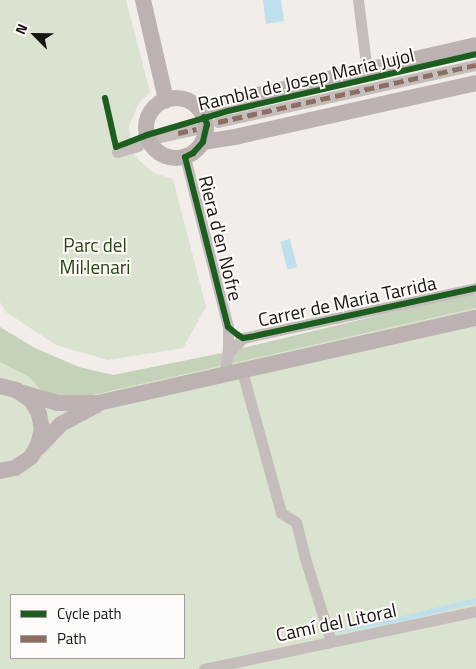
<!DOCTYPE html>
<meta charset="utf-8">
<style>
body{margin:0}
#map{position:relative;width:476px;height:669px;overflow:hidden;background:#f2ede8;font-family:"Titillium Web",sans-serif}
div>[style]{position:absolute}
.green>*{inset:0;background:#d9e3cf}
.forest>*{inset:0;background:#c5d2ba}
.water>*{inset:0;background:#bde0ec;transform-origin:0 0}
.stream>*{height:4.5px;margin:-2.25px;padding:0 2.25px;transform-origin:2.25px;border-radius:2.25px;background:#bde0ec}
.street>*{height:11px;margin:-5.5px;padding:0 5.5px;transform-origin:5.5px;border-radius:5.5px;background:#c4bdbb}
.secondary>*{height:16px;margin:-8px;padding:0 8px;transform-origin:8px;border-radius:8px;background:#bcb2b1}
.secondary>.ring{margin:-8px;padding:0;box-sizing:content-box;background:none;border:16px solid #bcb2b1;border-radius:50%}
.quiet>*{height:5px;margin-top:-2.5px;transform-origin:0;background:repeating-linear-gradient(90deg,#8d6e63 0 10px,transparent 0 15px)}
.cycleway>*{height:6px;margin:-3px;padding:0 3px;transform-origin:3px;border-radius:3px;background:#1b5e20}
span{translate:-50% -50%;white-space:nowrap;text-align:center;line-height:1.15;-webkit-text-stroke:4px #fffbf8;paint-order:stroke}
.street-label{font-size:19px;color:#161310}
.park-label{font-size:19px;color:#24450f}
.legend{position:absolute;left:10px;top:594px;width:175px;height:65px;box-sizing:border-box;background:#fffbf8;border:1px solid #a29e9b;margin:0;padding:6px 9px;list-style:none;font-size:15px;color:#161310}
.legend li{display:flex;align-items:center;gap:10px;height:25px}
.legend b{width:25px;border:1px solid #a29e9b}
.north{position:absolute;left:10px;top:10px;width:50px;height:50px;-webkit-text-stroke:4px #fffbf8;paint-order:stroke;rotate:293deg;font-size:14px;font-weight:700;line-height:20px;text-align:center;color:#161310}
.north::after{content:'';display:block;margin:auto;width:18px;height:22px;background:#161310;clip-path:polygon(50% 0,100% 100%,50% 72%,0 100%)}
</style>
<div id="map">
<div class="green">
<div style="clip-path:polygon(0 0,126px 0,150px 92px,139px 103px,129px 126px,132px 152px,142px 163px,154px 173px,173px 179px,206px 307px,183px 348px,108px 360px,56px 345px,6px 312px,0 302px)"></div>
<div style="clip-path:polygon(evenodd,476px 308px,476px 669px,0 669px,0 362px,29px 377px,46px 396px,75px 399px,476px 308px,11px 595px,184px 595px,184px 658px,11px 658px,11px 595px)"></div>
</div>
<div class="forest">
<div style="clip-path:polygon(476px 292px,476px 308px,75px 399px,46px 396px,29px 377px,0 362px,0 327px,35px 348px,79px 367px,113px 375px,217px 354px)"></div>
</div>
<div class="water">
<div style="clip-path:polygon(263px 0,281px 0,284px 21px,266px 24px)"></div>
<div style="left:290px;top:239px;width:29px;height:10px;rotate:76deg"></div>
</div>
<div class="stream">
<div style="left:336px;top:630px;width:64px;rotate:-9.9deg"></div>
<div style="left:399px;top:619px;width:79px;rotate:-13.9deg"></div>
</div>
<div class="street">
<div style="left:358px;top:0;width:72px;rotate:82.8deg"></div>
<div style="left:218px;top:122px;width:264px;rotate:-12.5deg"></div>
<div style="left:156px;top:138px;width:42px;rotate:-12.4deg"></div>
<div style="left:117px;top:152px;width:22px;rotate:-16deg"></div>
<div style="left:185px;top:157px;width:175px;rotate:75.8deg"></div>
<div style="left:228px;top:327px;width:22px;rotate:90deg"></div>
<div style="left:228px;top:349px;width:26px;rotate:97deg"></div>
<div style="left:228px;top:353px;width:21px;rotate:-45deg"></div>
<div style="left:243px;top:338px;width:238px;rotate:-12.1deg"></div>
<div style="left:242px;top:371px;width:147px;rotate:74.6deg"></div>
<div style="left:281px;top:513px;width:17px;rotate:31deg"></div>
<div style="left:296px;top:522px;width:34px;rotate:76deg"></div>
<div style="left:304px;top:555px;width:90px;rotate:72.6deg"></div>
<div style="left:204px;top:669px;width:278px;rotate:-12deg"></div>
</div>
<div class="secondary">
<div style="left:143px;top:0;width:103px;rotate:77deg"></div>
<div class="ring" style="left:146px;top:98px;width:44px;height:44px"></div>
<div style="left:201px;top:110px;width:15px;rotate:-20deg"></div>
<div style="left:215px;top:105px;width:268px;rotate:-12.9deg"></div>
<div style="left:203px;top:142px;width:36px;rotate:-9deg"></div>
<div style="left:239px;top:136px;width:243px;rotate:-12.6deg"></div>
<div style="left:0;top:386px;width:16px;rotate:14deg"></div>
<div style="left:16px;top:390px;width:18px;rotate:34deg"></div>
<div style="left:31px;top:400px;width:16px;rotate:60deg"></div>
<div style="left:39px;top:414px;width:15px;rotate:79deg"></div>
<div style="left:42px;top:429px;width:16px;rotate:104deg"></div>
<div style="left:38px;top:445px;width:14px;rotate:120deg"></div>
<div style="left:31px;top:457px;width:19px;rotate:145deg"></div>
<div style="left:15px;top:468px;width:15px;rotate:169deg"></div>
<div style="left:23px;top:393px;width:35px;rotate:16deg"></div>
<div style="left:57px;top:403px;width:41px"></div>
<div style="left:98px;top:403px;width:387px;rotate:-12.7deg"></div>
<div style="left:38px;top:448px;width:33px;rotate:-46deg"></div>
<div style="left:61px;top:424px;width:40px;rotate:-28deg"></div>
</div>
<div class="quiet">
<div style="left:218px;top:122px;width:264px;rotate:-12.5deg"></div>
<div style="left:178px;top:133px;width:19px;rotate:-12deg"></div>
</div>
<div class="cycleway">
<div style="left:105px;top:98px;width:50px;rotate:77.3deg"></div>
<div style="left:116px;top:147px;width:33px;rotate:-21deg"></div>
<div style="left:147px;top:135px;width:84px;rotate:-16.5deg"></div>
<div style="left:228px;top:111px;width:254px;rotate:-12.9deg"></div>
<div style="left:204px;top:117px;width:8px;rotate:67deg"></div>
<div style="left:207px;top:124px;width:18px;rotate:103deg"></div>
<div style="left:203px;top:142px;width:15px;rotate:132deg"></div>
<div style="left:193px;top:153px;width:9px;rotate:153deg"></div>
<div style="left:185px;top:157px;width:175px;rotate:75.8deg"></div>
<div style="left:228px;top:327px;width:13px;rotate:39deg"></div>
<div style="left:238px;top:335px;width:6px;rotate:31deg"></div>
<div style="left:243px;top:338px;width:7px;rotate:-8deg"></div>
<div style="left:250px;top:337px;width:231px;rotate:-12.2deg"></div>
</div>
<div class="street-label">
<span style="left:306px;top:79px;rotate:-13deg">Rambla de Josep Maria Jujol</span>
<span style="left:221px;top:238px;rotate:76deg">Riera d'en Nofre</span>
<span style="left:347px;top:301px;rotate:-12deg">Carrer de Maria Tarrida</span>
<span style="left:336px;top:622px;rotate:-12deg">Camí del Litoral</span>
</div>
<div class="park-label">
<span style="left:95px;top:256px">Parc del<br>Mil·lenari</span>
</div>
<ul class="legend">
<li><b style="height:6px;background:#1b5e20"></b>Cycle path</li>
<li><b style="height:6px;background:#8d6e63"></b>Path</li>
</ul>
<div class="north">N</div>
</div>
